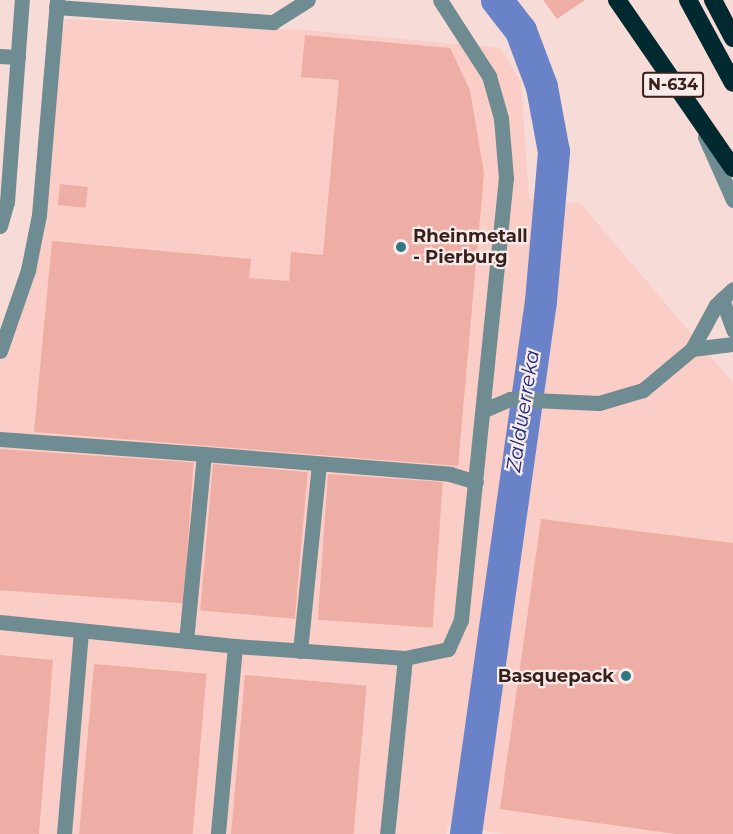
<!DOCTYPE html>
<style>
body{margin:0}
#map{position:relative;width:733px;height:834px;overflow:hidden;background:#f6dbd6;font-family:Montserrat,sans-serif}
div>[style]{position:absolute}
.built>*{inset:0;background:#facdc6}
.river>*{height:32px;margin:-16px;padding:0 16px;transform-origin:16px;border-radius:16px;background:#6a83c8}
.building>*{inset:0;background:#eeaea5;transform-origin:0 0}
.minor>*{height:15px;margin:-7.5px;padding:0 7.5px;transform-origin:7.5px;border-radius:7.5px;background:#6e8c91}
.highway>*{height:18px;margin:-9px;padding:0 9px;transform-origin:9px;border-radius:9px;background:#002a30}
.dots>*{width:16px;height:16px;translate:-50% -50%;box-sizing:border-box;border:3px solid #f9ebe9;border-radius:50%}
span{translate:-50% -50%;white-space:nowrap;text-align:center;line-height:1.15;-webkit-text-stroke:4.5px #f9ebe9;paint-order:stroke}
.shield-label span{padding:2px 4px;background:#f9ebe9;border:2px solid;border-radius:4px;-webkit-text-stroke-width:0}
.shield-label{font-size:16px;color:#371f1c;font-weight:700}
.poi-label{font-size:18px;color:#371f1c;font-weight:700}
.left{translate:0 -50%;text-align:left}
.right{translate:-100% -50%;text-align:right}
.water-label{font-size:20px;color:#192b7d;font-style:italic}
</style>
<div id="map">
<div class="built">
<div style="clip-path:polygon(65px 19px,304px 30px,500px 48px,521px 82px,529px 199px,581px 204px,733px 383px,733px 834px,504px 834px,448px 825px,446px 834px,0 834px,0 339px,24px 269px)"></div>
</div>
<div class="river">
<div style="left:466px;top:834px;width:538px;rotate:-81.99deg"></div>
<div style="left:541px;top:301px;width:150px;rotate:-85deg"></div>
<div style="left:554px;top:152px;width:66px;rotate:-100.5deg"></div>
<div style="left:542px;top:87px;width:60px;rotate:-110.6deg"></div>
<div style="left:521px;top:31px;width:39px;rotate:-128deg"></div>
</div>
<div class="building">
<div style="clip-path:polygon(543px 0,585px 0,557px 19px)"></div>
<div style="clip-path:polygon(305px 35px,450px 48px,470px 90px,484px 173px,458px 466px,34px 432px,52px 241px,251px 259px,249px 278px,289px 281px,291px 252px,323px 255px,339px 80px,301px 77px)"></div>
<div style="left:60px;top:184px;width:28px;height:21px;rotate:6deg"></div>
<div style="left:0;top:449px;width:194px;height:141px;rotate:4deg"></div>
<div style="left:213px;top:464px;width:95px;height:147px;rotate:5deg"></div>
<div style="left:328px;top:474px;width:115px;height:146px;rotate:4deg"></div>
<div style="clip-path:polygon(541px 519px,733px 543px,733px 834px,675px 834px,500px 809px)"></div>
<div style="clip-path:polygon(0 655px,53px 660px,39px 834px,0 834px)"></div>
<div style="left:94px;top:664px;width:113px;height:171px;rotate:5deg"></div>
<div style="left:245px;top:675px;width:122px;height:160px;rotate:5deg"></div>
</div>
<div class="minor">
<div style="left:56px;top:7px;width:218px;rotate:4deg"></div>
<div style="left:273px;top:22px;width:41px;rotate:-32.2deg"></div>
<div style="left:0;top:56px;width:18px;rotate:3deg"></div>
<div style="left:705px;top:137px;width:69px;rotate:66deg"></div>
<div style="left:0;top:226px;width:25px;rotate:-74deg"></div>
<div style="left:7px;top:202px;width:203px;rotate:-85.8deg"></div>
<div style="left:722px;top:299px;width:33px;rotate:70deg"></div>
<div style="left:692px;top:349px;width:41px;rotate:-7deg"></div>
<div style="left:0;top:351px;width:86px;rotate:-70.9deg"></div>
<div style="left:28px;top:270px;width:56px;rotate:-78.7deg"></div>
<div style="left:39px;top:215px;width:216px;rotate:-85.2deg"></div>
<div style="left:484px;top:410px;width:28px;rotate:-23deg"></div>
<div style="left:510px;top:399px;width:89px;rotate:2.6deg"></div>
<div style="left:599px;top:403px;width:46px;rotate:-16.5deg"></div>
<div style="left:643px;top:390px;width:64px;rotate:-39.9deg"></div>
<div style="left:692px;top:349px;width:50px;rotate:-61.4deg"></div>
<div style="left:716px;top:305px;width:23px;rotate:-43deg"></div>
<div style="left:0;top:439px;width:205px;rotate:4.2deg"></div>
<div style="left:204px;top:454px;width:188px;rotate:95.5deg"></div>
<div style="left:204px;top:454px;width:247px;rotate:4.6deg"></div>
<div style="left:450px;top:474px;width:27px;rotate:17deg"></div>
<div style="left:0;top:622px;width:236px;rotate:5.8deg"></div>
<div style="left:235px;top:646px;width:189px;rotate:95.2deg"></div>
<div style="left:235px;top:646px;width:170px;rotate:4deg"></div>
<div style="left:405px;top:658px;width:177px;rotate:95.8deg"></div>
<div style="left:300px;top:651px;width:188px;rotate:-84.2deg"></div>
<div style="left:405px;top:658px;width:44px;rotate:-11.8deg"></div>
<div style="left:448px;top:649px;width:32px;rotate:-66deg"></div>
<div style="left:461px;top:620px;width:444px;rotate:-84.2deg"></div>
<div style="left:506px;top:178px;width:60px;rotate:-94.8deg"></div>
<div style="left:501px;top:118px;width:44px;rotate:-105.9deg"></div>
<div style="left:489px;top:76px;width:90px;rotate:-122.8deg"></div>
<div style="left:64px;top:834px;width:204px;rotate:-85.2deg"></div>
</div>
<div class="highway">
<div style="left:617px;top:0;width:204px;rotate:55.4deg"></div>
<div style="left:688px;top:0;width:94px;rotate:61.5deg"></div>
<div style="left:713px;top:0;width:43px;rotate:62.2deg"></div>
</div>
<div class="dots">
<div style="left:401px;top:247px;background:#307782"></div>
<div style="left:626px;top:676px;background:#307782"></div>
</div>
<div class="shield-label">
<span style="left:673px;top:85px">N-634</span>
</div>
<div class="poi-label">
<span class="left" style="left:413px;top:247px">Rheinmetall<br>- Pierburg</span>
<span class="right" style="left:614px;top:676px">Basquepack</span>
</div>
<div class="water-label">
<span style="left:523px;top:411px;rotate:-81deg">Zalduerreka</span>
</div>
</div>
